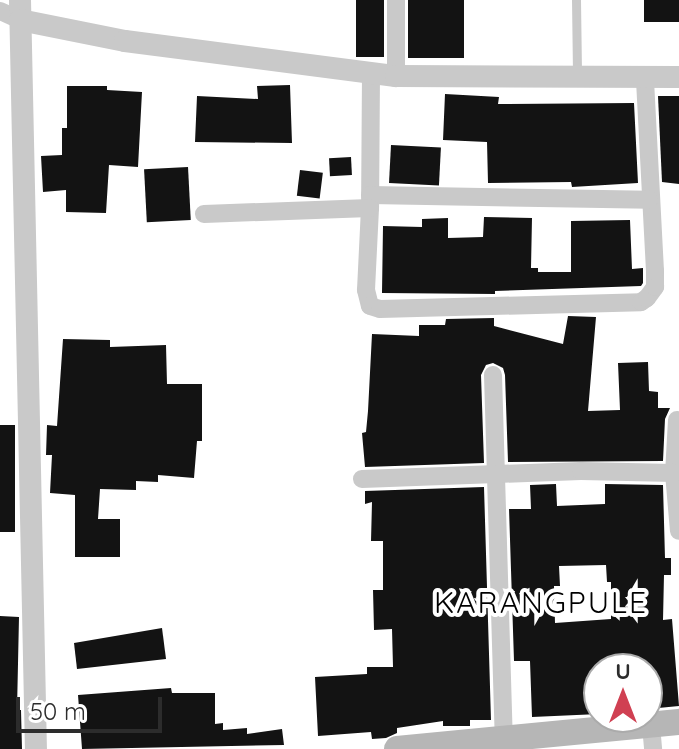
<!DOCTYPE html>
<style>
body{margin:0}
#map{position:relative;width:679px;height:749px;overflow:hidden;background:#fff;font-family:Quicksand,sans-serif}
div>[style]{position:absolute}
.building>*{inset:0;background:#131313;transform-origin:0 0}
.service>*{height:9px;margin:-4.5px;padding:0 4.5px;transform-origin:4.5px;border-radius:4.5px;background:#c9c9c9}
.minor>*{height:18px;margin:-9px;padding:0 9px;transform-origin:9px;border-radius:9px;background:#c9c9c9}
.tertiary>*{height:22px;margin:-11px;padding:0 11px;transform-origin:11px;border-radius:11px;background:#c9c9c9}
.secondary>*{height:26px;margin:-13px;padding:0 13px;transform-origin:13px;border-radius:13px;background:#b6b6b6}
span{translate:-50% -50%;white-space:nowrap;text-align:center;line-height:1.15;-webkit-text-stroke:8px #fff;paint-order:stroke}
.quarter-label{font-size:30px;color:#000;letter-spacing:2px}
.north{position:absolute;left:583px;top:653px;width:80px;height:80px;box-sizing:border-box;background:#fff;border:2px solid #ababab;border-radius:50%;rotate:0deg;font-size:22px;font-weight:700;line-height:32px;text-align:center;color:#2c2c2c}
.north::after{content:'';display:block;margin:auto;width:28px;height:36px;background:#d04052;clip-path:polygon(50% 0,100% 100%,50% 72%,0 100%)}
.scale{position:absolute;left:16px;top:697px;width:146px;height:36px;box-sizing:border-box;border:4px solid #2c2c2c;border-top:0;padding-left:10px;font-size:24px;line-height:28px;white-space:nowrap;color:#2c2c2c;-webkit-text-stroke:6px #fff;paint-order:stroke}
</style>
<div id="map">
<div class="building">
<div style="left:356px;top:0;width:28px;height:57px"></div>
<div style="left:408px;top:0;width:56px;height:58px"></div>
<div style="left:644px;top:0;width:35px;height:22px"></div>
<div style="clip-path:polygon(290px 85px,292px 143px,195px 142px,197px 96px,258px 99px,257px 86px)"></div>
<div style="clip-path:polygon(67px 86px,107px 86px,107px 90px,142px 92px,138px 167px,109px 165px,106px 213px,66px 212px,66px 190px,43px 192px,41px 156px,62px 155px,62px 128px,67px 128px)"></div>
<div style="clip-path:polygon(445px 94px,499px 97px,498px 104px,634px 103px,638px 183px,572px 187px,571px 182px,488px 183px,487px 142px,443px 140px)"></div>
<div style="clip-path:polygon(658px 96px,679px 96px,679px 184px,662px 182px)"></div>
<div style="left:391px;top:145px;width:50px;height:38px;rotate:3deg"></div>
<div style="left:351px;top:157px;width:18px;height:22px;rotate:87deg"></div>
<div style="left:188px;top:167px;width:53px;height:44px;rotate:87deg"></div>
<div style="left:300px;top:170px;width:23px;height:26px;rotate:7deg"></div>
<div style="clip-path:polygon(484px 217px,532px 218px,531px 268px,538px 268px,538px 272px,571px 272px,571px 221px,630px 220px,632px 269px,643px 268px,643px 283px,641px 286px,495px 291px,495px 294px,382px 293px,383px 226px,422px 227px,422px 219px,448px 218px,448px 238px,483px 237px)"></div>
<div style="clip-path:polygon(568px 316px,596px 317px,588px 411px,620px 410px,618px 363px,648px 362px,649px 391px,658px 392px,658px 408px,670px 408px,665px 419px,663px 461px,508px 462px,505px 375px,503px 368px,493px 363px,486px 365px,481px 375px,484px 463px,365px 467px,362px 433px,366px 432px,368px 411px,372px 334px,419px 336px,419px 325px,445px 325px,446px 319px,494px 318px,494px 326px,563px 344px)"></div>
<div style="clip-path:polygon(63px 339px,110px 340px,110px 347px,166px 345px,167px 384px,202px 384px,202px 441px,197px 441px,194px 478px,158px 475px,158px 482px,136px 481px,136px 490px,100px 489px,98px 519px,120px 519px,120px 557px,75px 557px,75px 495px,50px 493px,52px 455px,46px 455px,47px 425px,57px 426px)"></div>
<div style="left:0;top:425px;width:15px;height:107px"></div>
<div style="clip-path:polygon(evenodd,556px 484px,557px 506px,605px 504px,605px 484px,663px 485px,665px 558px,671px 558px,671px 575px,664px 575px,663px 620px,672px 619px,679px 706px,648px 709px,647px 669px,599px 669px,599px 714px,532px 717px,530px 661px,514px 661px,509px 509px,531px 509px,530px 485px,556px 484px,606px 565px,607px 582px,611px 582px,611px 619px,555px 623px,554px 586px,560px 586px,559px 566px,606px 565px)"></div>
<div style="clip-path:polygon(484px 487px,491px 720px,470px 720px,470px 726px,443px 726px,443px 721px,397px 728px,397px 733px,386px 738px,372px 739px,371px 732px,318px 736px,315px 677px,367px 674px,367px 667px,393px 667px,392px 629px,374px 630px,373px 590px,383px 590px,383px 541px,371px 541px,372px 502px,365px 504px,365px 491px)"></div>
<div style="clip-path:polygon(0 616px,19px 617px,17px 710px,21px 710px,22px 749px,0 749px)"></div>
<div style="clip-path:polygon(162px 628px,166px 659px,77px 669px,74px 643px)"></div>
<div style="clip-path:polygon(171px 688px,172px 693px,215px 693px,215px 724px,223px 723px,223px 730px,247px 728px,247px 734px,282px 729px,284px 745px,82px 749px,78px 695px)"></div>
</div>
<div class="service">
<div style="left:576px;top:0;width:76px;rotate:89.2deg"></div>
</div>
<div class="minor">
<div style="left:396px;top:0;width:76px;rotate:90deg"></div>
<div style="left:0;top:11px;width:22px;rotate:24deg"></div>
<div style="left:371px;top:73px;width:135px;rotate:90.4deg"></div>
<div style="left:370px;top:208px;width:82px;rotate:92.8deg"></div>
<div style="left:366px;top:290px;width:16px;rotate:76deg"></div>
<div style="left:370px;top:306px;width:10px;rotate:17deg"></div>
<div style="left:380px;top:309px;width:261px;rotate:-1.5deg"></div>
<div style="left:641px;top:302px;width:7px;rotate:-34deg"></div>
<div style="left:647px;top:298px;width:14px;rotate:-54deg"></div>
<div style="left:655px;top:287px;width:16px;rotate:-90deg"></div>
<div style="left:655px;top:271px;width:193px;rotate:-93deg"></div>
<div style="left:370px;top:195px;width:279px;rotate:1deg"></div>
<div style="left:204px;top:214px;width:166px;rotate:-2.1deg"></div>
<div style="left:493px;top:375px;width:362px;rotate:88.3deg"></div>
<div style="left:677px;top:420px;width:53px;rotate:93.2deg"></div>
<div style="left:674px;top:473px;width:58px;rotate:85.1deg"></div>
<div style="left:362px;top:479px;width:219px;rotate:-2.1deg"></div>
<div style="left:581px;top:471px;width:93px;rotate:1.2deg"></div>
<div style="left:651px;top:725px;width:24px;rotate:85deg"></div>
</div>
<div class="tertiary">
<div style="left:20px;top:0;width:749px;rotate:88.78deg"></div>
<div style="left:20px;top:20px;width:107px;rotate:11.3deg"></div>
<div style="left:125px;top:41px;width:273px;rotate:7.4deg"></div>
<div style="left:396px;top:76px;width:283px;rotate:0.2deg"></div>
</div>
<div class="secondary">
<div style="left:397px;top:749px;width:283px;rotate:-5.5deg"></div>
</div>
<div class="quarter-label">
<span style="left:541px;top:602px">KARANGPULE</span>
</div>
<div class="north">U</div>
<div class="scale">50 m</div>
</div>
